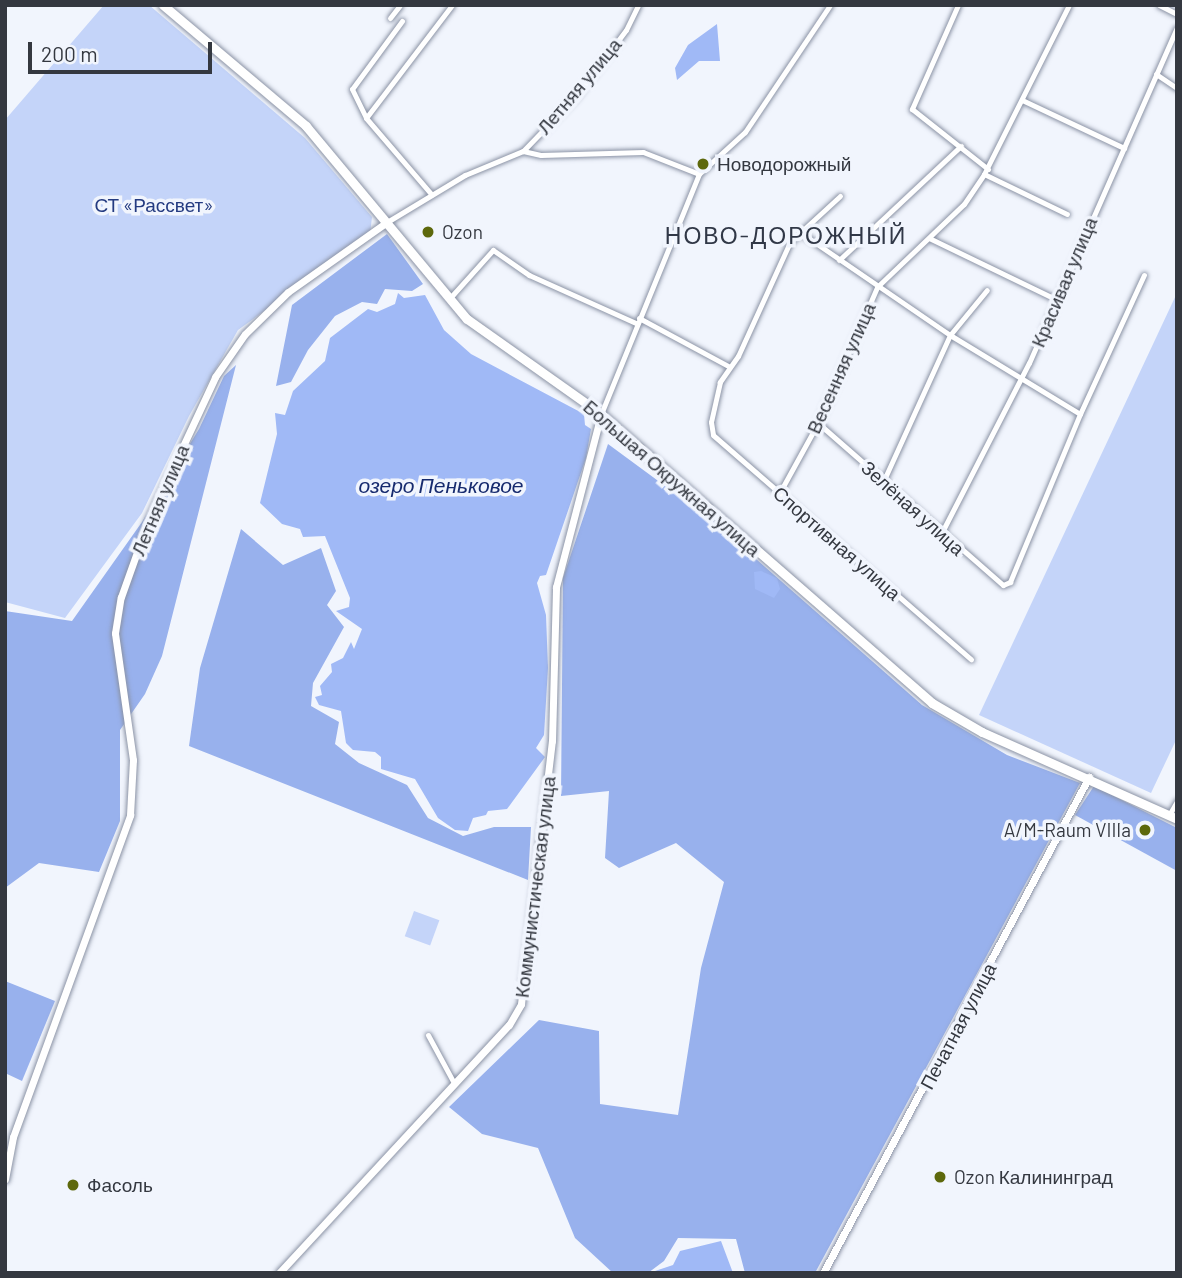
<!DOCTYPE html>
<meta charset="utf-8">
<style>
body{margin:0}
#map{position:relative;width:1182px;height:1278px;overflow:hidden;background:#f1f5fd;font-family:Barlow,sans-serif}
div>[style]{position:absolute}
.green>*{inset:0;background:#c4d4f9;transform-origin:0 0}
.forest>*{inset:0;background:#98b1ed}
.water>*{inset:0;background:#a0b9f6}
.roads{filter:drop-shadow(0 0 2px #8b93a5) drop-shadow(0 0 2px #8b93a5)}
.minor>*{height:5px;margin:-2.5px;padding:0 2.5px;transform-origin:2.5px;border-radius:2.5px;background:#fff}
.tertiary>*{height:7px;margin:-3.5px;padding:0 3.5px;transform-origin:3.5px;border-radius:3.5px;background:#fff}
.primary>*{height:9px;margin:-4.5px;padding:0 4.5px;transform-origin:4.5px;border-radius:4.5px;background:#fff}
.dots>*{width:19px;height:19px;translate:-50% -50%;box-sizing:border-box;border:4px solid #f1f5fd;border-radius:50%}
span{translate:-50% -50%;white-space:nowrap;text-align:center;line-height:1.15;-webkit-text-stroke:7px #f1f5fd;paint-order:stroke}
.street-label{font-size:19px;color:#343840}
.poi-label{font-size:19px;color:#343840}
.left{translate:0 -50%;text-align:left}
.right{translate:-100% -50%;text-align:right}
.park-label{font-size:19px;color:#243b81}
.water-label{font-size:21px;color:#162a6e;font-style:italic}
.quarter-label{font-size:23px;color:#313847;letter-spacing:2px}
.frame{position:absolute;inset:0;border:7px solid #343840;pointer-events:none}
.scale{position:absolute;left:28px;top:42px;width:184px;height:32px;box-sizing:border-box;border:4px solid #343840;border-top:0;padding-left:9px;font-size:21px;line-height:24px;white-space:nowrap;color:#343840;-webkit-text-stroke:5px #f1f5fd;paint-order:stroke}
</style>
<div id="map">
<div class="green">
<div style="clip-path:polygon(104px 5px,149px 5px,305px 138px,372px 217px,370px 234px,238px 330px,189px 416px,142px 513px,65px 618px,5px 602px,5px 120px)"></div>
<div style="clip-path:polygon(1177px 293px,1177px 738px,1151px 793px,979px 715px)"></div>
<div style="left:414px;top:911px;width:27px;height:27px;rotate:20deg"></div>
</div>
<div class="forest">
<div style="clip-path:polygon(387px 234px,423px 284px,412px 291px,385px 289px,377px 304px,362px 302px,335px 316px,308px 350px,291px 382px,276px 386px,292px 305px)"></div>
<div style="clip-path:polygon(236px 365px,162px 656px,145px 694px,120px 730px,120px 821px,99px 872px,39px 863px,5px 888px,5px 611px,72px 621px,142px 522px,199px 429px,224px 376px)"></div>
<div style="clip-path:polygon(608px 444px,714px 522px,922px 705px,1007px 755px,1080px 783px,815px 1273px,745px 1273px,736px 1239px,678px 1238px,664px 1261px,648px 1273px,613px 1273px,575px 1238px,538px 1148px,482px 1134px,449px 1107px,539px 1020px,599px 1031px,600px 1104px,678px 1115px,701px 968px,724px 882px,676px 843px,619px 868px,605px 858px,609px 791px,561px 796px,563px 578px)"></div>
<div style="clip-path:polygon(241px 529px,283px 565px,321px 548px,336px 591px,327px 605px,344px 627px,313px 683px,311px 706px,339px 722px,335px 744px,359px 763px,407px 785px,428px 818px,463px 836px,494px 827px,531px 827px,528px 880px,189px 746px,200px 668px)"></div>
<div style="clip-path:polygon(1094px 786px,1177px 828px,1177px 871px,1075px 815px)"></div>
<div style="clip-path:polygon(5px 981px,55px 1001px,22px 1081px,5px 1073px)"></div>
</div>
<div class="water">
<div style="clip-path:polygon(717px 24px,720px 61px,699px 61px,677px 80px,675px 68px,688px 45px)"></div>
<div style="clip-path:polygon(398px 293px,404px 298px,425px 295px,444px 330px,471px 354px,584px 414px,585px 425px,591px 429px,586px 458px,546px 575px,540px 576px,537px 583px,546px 615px,548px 668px,544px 735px,536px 748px,545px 757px,507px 809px,488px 811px,486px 815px,473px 818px,468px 831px,455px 830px,438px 818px,415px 779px,381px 769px,381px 757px,375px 752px,353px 750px,346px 743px,341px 711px,319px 705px,315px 697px,322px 695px,320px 686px,332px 672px,331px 664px,343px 658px,351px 642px,354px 649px,362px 629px,336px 611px,349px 607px,350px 598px,325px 536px,303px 537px,300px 529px,282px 524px,260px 503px,277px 434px,275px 413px,285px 415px,293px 391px,325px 361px,330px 338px,368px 309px,377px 312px,395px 304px)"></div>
<div style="clip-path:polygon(761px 571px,777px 578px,780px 589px,774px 598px,755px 589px,754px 572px)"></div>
<div style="clip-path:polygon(721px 1241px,733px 1273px,649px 1273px,673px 1265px,680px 1251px)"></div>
</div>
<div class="roads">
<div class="minor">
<div style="left:958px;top:5px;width:114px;rotate:113.9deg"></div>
<div style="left:912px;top:109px;width:97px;rotate:38.3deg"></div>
<div style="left:1159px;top:5px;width:20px;rotate:27deg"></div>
<div style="left:390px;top:18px;width:16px;rotate:-52deg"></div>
<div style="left:402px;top:21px;width:84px;rotate:126.3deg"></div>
<div style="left:352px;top:89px;width:32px;rotate:64deg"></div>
<div style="left:366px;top:118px;width:101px;rotate:49.4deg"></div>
<div style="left:1156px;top:74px;width:25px;rotate:34deg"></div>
<div style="left:1022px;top:100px;width:113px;rotate:25.2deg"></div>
<div style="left:366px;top:118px;width:142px;rotate:-52.7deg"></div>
<div style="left:523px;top:151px;width:18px;rotate:13deg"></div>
<div style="left:541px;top:155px;width:102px;rotate:-1.7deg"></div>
<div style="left:643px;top:152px;width:60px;rotate:21.4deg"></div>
<div style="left:984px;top:174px;width:92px;rotate:25.7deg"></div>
<div style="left:840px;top:196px;width:68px;rotate:137.4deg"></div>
<div style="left:790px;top:242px;width:125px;rotate:114.5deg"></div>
<div style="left:738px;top:356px;width:32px;rotate:125deg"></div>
<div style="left:720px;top:382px;width:41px;rotate:102.7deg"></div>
<div style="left:711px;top:422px;width:13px;rotate:81deg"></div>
<div style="left:713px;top:435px;width:342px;rotate:41deg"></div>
<div style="left:387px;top:222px;width:91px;rotate:-31.1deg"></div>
<div style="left:465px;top:175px;width:63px;rotate:-22.5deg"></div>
<div style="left:523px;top:151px;width:78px;rotate:-46deg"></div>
<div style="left:577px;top:95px;width:81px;rotate:-53deg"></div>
<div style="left:626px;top:30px;width:28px;rotate:-64deg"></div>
<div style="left:801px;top:233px;width:181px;rotate:34.4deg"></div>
<div style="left:950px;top:335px;width:152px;rotate:31.3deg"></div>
<div style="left:1080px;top:414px;width:153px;rotate:-65.3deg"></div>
<div style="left:929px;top:238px;width:142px;rotate:25.8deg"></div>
<div style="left:839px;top:260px;width:167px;rotate:-43.1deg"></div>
<div style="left:449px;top:299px;width:66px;rotate:-48.1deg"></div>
<div style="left:493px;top:250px;width:44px;rotate:34.8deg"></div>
<div style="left:529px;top:275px;width:117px;rotate:24.2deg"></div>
<div style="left:639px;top:318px;width:101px;rotate:28.3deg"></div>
<div style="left:601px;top:414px;width:259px;rotate:-67.8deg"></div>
<div style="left:699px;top:174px;width:62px;rotate:-42.4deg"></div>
<div style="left:745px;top:132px;width:153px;rotate:-56.2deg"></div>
<div style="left:818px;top:423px;width:246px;rotate:41.2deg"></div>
<div style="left:1003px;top:585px;width:8px;rotate:-23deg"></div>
<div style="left:1010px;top:582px;width:182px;rotate:-67.4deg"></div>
<div style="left:883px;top:482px;width:162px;rotate:-65.5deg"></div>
<div style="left:950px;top:335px;width:58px;rotate:-50.6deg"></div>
<div style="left:780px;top:492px;width:79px;rotate:-61.2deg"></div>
<div style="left:818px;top:423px;width:148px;rotate:-66.5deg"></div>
<div style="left:877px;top:287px;width:120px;rotate:-43.7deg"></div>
<div style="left:964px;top:204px;width:36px;rotate:-56deg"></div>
<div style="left:984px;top:174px;width:189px;rotate:-63.3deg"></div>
<div style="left:942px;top:532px;width:190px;rotate:-62.8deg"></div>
<div style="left:1029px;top:363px;width:366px;rotate:-66.2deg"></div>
<div style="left:1169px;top:815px;width:16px;rotate:-60deg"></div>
<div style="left:428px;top:1035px;width:55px;rotate:61.6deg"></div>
</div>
<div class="tertiary">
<div style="left:5px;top:1179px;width:43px;rotate:-79.2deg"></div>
<div style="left:13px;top:1137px;width:343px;rotate:-70deg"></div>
<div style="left:130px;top:815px;width:55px;rotate:-86.9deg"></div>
<div style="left:133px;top:760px;width:128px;rotate:-98.1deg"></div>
<div style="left:115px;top:633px;width:36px;rotate:-81deg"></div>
<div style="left:121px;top:597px;width:81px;rotate:-70.4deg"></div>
<div style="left:148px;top:521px;width:159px;rotate:-65deg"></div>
<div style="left:215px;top:377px;width:52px;rotate:-55.1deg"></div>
<div style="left:245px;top:334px;width:60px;rotate:-44.3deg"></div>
<div style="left:288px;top:292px;width:121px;rotate:-35.3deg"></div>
<div style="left:279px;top:1273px;width:338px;rotate:-47.2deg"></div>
<div style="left:509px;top:1025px;width:24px;rotate:-60deg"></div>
<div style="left:521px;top:1004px;width:265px;rotate:-83.3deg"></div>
<div style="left:552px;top:741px;width:154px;rotate:-88.5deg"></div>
<div style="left:556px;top:587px;width:179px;rotate:-75.4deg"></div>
<div style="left:823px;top:1273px;width:563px;rotate:-61.8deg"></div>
</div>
<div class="primary">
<div style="left:163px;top:5px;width:187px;rotate:40.2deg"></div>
<div style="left:306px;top:126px;width:251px;rotate:50.2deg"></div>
<div style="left:467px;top:319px;width:164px;rotate:35.3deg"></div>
<div style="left:601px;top:414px;width:439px;rotate:41.1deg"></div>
<div style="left:932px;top:703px;width:58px;rotate:30.1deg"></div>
<div style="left:982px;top:732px;width:214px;rotate:24deg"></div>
</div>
</div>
<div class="dots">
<div style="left:703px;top:164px;background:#5d680c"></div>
<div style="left:428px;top:232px;background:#5d680c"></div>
<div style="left:1145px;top:830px;background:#5d680c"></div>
<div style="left:940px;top:1177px;background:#5d680c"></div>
<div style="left:73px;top:1185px;background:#5d680c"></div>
</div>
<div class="street-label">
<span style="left:579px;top:86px;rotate:-50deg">Летняя улица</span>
<span style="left:1064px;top:282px;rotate:-67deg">Красивая улица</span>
<span style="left:841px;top:368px;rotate:-66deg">Весенняя улица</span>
<span style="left:672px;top:478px;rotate:41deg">Большая Окружная улица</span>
<span style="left:160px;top:500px;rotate:-67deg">Летняя улица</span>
<span style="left:913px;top:508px;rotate:42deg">Зелёная улица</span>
<span style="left:837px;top:543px;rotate:41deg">Спортивная улица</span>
<span style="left:535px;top:887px;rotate:-83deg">Коммунистическая улица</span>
<span style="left:958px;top:1026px;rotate:-62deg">Печатная улица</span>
</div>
<div class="poi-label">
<span class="left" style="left:717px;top:164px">Новодорожный</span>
<span class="left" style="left:442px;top:232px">Ozon</span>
<span class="right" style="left:1131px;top:830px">A/M-Raum VIIIa</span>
<span class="left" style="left:954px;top:1177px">Ozon Калининград</span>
<span class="left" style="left:87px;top:1185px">Фасоль</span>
</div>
<div class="park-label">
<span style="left:154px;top:205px">СТ «Рассвет»</span>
</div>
<div class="water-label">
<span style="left:441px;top:485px">озеро Пеньковое</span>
</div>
<div class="quarter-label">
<span style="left:786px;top:235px">НОВО-ДОРОЖНЫЙ</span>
</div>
<div class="frame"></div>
<div class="scale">200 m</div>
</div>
